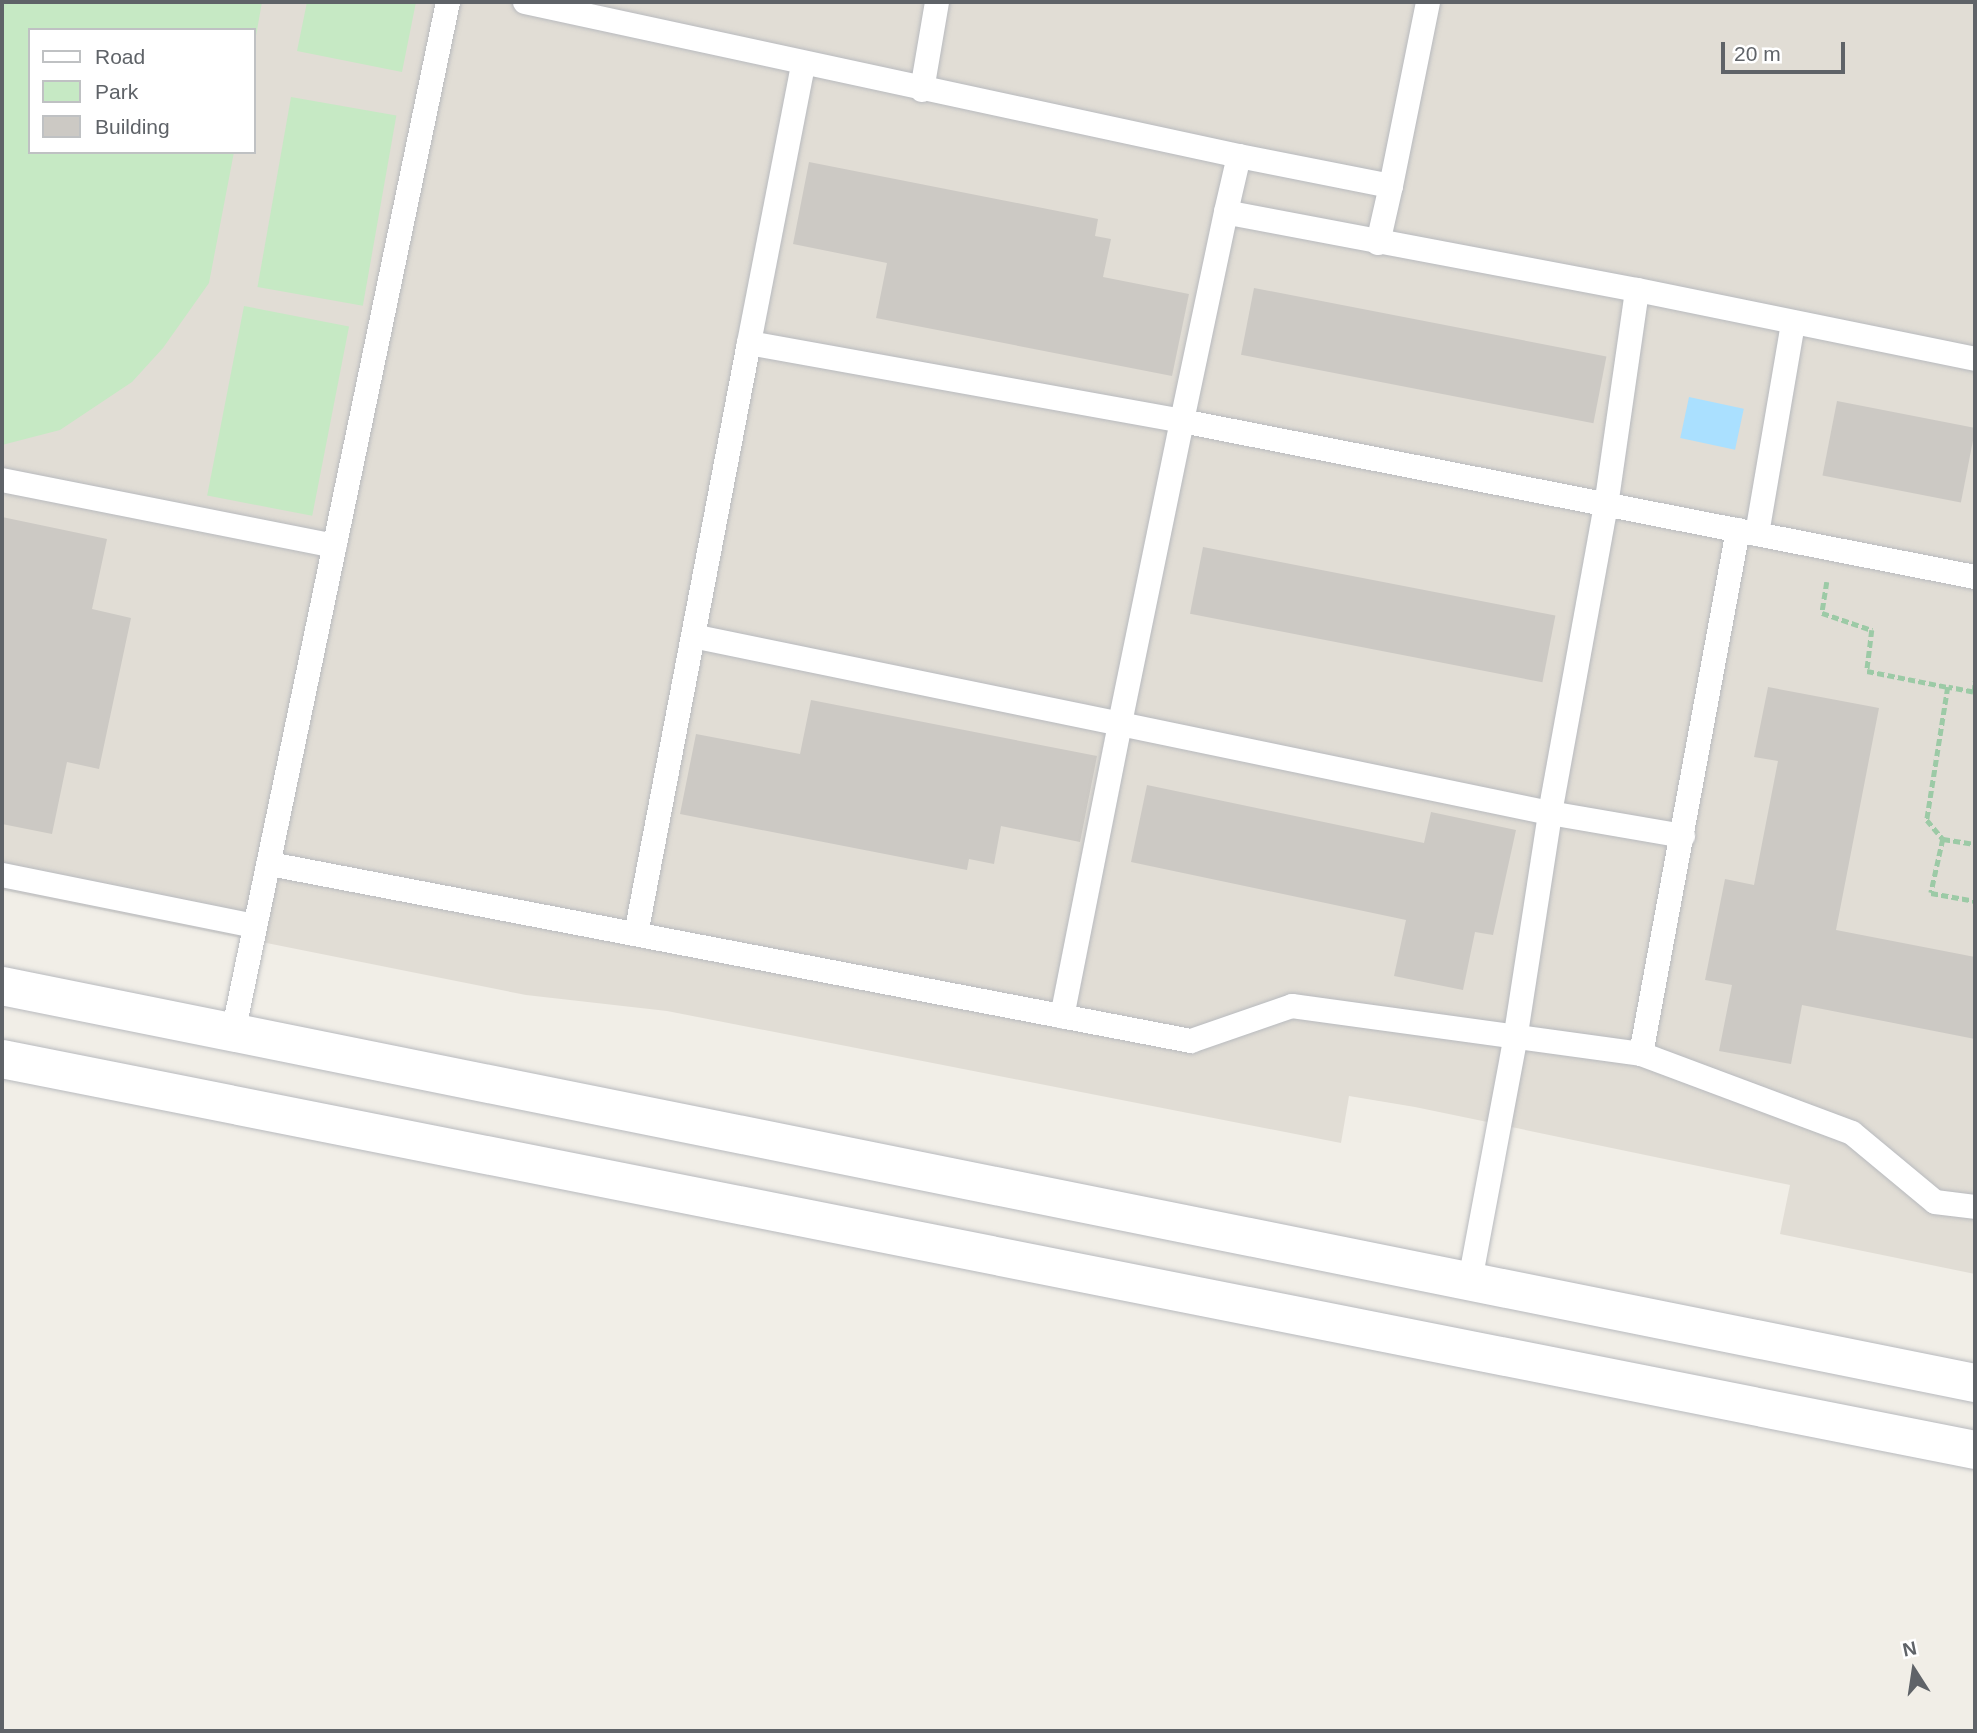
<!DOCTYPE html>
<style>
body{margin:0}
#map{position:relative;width:1977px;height:1733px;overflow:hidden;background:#f1eee7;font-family:Helvetica,sans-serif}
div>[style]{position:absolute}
.education>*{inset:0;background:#e1ddd5}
.green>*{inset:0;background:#c6e9c4;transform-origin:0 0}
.water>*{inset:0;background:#aae0ff;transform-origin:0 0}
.building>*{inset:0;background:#ccc9c4;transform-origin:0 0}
.path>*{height:4.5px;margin-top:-2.25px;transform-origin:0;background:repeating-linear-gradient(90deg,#9ccaa6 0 7px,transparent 0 10.5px)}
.roads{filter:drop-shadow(0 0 2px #b8babe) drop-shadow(0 0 2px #b8babe)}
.lane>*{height:24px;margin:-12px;padding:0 12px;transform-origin:12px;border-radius:12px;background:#fff}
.secondary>*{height:38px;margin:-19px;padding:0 19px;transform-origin:19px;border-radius:19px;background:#fff}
span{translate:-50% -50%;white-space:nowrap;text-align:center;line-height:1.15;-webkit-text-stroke:7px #fff;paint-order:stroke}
.frame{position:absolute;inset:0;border:4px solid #5f6368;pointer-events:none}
.legend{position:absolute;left:28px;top:28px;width:228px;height:126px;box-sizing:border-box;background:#fff;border:2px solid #bfc1c3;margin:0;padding:9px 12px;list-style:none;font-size:21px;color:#5f6368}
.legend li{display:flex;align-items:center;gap:14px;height:35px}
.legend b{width:35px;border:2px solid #bfc1c3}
.north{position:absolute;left:1879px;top:1635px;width:70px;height:70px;-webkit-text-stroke:5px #fff;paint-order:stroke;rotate:348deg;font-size:19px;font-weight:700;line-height:28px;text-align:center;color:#5f6368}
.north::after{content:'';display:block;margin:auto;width:24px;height:32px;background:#5f6368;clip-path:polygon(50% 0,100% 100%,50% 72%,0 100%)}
.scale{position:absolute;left:1721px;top:42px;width:124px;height:32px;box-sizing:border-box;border:4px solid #5f6368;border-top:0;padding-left:9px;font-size:21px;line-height:24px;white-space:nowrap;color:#5f6368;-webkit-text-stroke:5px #fff;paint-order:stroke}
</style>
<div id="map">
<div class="education">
<div style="clip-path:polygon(evenodd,2px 2px,1975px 2px,1975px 1274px,1780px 1234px,1790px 1185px,1415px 1107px,1349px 1096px,1341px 1143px,667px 1011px,526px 995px,2px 890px,2px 2px,30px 30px,254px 30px,254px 152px,30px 152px,30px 30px)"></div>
</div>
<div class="green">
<div style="clip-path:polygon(2px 2px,262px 2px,254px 47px,254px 30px,30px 30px,30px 152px,234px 152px,209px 283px,163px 348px,132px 382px,60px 430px,2px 445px)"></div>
<div style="clip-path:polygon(307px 2px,416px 2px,402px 72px,297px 51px)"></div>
<div style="left:291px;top:97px;width:107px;height:193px;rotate:10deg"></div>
<div style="left:244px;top:306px;width:107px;height:193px;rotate:11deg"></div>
</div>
<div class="water">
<div style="left:1689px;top:397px;width:56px;height:42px;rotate:12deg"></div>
</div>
<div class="building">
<div style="clip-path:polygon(809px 162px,1098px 219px,1095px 236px,1111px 239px,1103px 277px,1189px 294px,1172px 376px,876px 318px,887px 263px,793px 244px)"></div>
<div style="left:1254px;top:288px;width:359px;height:68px;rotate:11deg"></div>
<div style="left:1837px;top:401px;width:141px;height:76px;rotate:11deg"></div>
<div style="clip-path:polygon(2px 517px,107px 539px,92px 609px,131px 618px,99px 769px,67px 762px,52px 834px,2px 824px)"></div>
<div style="left:1203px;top:547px;width:359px;height:68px;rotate:11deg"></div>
<div style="clip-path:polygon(1768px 687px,1879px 708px,1836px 930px,1975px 957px,1975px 1039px,1802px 1005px,1791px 1064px,1719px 1051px,1732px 985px,1705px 980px,1725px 879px,1754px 885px,1778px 761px,1754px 757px)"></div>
<div style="clip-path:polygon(811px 700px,1097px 756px,1080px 842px,1001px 826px,994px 864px,969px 859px,967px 870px,680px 814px,696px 734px,800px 754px)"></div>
<div style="clip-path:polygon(1147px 785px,1424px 843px,1431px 812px,1516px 830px,1493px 935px,1475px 932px,1463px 990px,1394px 976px,1406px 920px,1131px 862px)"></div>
</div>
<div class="path">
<div style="left:1827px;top:582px;width:31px;rotate:99deg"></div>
<div style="left:1822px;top:613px;width:53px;rotate:18.8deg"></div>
<div style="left:1872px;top:630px;width:41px;rotate:97deg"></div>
<div style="left:1867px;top:671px;width:83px;rotate:11.2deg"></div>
<div style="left:1973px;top:692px;width:25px;rotate:-169deg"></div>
<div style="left:1948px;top:687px;width:135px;rotate:99deg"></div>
<div style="left:1927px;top:820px;width:25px;rotate:50deg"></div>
<div style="left:1943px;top:839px;width:32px;rotate:9deg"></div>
<div style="left:1974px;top:692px;width:11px;rotate:-85deg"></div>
<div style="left:1943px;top:839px;width:55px;rotate:102.5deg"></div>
<div style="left:1931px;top:893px;width:45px;rotate:10.3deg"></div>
</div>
<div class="roads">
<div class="lane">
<div style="left:525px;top:2px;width:730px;rotate:12.17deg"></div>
<div style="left:1239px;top:156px;width:57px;rotate:103.1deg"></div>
<div style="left:922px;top:90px;width:89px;rotate:-80.3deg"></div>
<div style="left:1239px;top:156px;width:155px;rotate:11.2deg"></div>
<div style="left:1391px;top:186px;width:188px;rotate:-78.6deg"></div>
<div style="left:1378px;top:243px;width:58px;rotate:-77.2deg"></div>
<div style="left:1637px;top:290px;width:345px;rotate:11.5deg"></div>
<div style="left:749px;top:343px;width:284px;rotate:-79deg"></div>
<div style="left:2px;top:480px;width:339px;rotate:11.2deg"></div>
<div style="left:1757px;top:534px;width:213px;rotate:-80.3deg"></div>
<div style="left:697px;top:637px;width:432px;rotate:11.6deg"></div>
<div style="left:1120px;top:724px;width:439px;rotate:11.7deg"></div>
<div style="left:1550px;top:813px;width:312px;rotate:-79.7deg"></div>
<div style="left:1606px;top:506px;width:218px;rotate:-81.8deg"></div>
<div style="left:1637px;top:290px;width:418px;rotate:-169.3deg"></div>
<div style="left:1226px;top:212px;width:214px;rotate:101.9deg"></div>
<div style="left:1182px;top:421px;width:309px;rotate:101.6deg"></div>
<div style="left:1120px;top:724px;width:298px;rotate:101.2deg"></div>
<div style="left:270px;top:864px;width:938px;rotate:10.88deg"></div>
<div style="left:1191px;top:1041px;width:107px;rotate:-19.1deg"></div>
<div style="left:1292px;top:1006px;width:352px;rotate:7.8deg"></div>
<div style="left:1641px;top:1054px;width:225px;rotate:20.5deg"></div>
<div style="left:1852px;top:1133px;width:108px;rotate:39.7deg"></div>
<div style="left:1935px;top:1202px;width:40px;rotate:7.1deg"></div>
<div style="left:2px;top:875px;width:257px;rotate:11.4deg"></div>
<div style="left:636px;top:934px;width:602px;rotate:-79.18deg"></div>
<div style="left:749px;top:343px;width:440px;rotate:10.2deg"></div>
<div style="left:1182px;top:421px;width:808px;rotate:11.13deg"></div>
<div style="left:233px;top:1033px;width:1053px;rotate:-78.22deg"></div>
<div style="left:1641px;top:1054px;width:533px;rotate:-79.51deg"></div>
<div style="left:1470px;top:1281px;width:245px;rotate:-79.4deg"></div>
<div style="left:1515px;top:1040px;width:230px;rotate:-81.2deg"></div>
<div style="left:1550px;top:813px;width:135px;rotate:9.8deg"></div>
</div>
<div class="secondary">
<div style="left:2px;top:986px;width:2013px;rotate:11.38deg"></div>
<div style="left:2px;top:1059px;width:2011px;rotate:11.21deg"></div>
</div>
</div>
<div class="frame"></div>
<ul class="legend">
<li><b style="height:9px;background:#fff"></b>Road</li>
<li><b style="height:19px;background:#c6e9c4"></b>Park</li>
<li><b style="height:19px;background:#ccc9c4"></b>Building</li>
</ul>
<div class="north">N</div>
<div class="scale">20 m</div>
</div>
